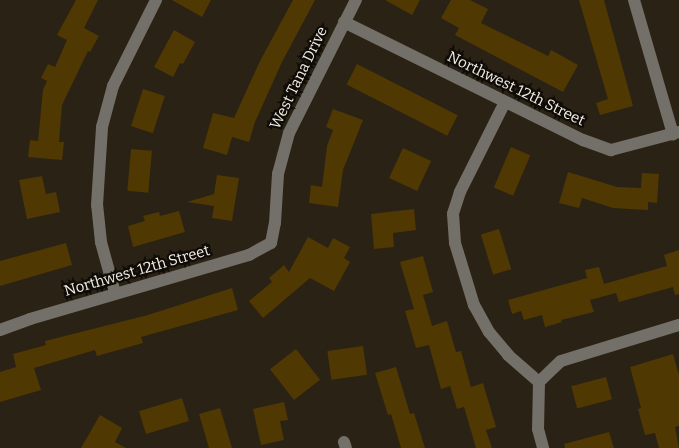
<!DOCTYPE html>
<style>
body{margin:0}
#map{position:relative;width:679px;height:448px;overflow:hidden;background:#2a2215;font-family:Bitter,serif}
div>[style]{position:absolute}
.building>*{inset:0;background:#503803;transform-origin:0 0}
.minor>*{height:12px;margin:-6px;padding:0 6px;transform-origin:6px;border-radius:6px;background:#736f69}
span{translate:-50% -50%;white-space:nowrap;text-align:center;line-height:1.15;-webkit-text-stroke:4.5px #0f0c07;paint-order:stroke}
.street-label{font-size:15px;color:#f3eee5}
</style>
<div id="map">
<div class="building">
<div style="clip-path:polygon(76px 0,98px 0,84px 28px,99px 36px,90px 52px,88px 51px,62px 105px,59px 142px,64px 142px,62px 160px,28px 157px,30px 140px,38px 141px,43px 90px,47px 81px,41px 78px,48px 64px,55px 67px,67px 40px,57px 35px)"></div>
<div style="clip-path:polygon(172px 0,211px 0,202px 17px)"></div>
<div style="clip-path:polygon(293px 0,315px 0,282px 62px,255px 122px,249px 142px,232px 137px,227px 155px,203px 148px,213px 113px,234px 118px,260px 61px)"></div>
<div style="clip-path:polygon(385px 0,420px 0,412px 15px)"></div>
<div style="clip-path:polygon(451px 0,470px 0,488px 9px,481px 23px,548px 56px,551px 50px,578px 65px,563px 92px,455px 35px,459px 28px,441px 18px)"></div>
<div style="clip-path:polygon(579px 0,604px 0,633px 106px,600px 115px,596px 103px,608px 99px)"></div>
<div style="clip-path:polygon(174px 30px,195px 42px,183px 64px,180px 63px,173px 77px,154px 67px)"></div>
<div style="left:357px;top:64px;width:113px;height:23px;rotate:27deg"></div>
<div style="left:143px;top:89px;width:23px;height:39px;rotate:18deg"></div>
<div style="clip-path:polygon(333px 109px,363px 120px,343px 170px,338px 207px,309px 203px,311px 185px,322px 187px,327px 146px,333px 130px,326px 127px)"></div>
<div style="left:511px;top:147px;width:21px;height:44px;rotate:23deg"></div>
<div style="left:403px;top:148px;width:31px;height:33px;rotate:25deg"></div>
<div style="left:131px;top:149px;width:21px;height:42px;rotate:5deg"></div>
<div style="clip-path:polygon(568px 172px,617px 187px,641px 188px,642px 173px,659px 174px,657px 203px,648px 202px,648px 210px,613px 208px,582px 198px,579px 208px,559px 203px)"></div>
<div style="clip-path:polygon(217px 175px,239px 178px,232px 221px,212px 218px,214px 206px,187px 202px,214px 194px)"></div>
<div style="clip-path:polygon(42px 176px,46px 194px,56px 192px,60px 212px,27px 219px,19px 180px)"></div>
<div style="clip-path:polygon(414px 209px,416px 230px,393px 233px,394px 247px,374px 249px,371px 214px)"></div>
<div style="clip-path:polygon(179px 211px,185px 232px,133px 247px,128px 226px,145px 221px,143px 216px,159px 212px,160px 216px)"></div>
<div style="left:499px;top:229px;width:42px;height:19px;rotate:73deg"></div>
<div style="clip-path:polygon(308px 237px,328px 248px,333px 238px,350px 247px,344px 258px,350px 262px,334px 291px,310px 278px,263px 318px,249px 301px,272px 282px,269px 278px,284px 265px,289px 272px)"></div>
<div style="clip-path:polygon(66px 243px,72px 265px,0 286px,0 261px)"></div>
<div style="clip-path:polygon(679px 250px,679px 294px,675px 295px,673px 287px,619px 302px,616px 293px,590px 300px,594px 312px,561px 320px,562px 322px,545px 327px,542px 315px,524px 320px,521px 311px,512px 314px,508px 300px,587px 278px,585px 270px,599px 267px,604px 284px,667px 266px,664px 255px)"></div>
<div style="clip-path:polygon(423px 256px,433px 292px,423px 295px,432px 326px,447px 321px,456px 352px,461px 351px,471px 387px,483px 383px,496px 427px,486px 430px,492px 448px,476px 448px,464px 407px,457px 409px,450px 386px,441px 389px,429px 345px,416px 348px,405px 311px,414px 309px,400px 262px)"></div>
<div style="clip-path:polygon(232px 288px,238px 310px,141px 337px,143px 343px,97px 356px,95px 350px,34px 368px,41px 390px,0 402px,0 372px,16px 367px,13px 354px,46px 345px,45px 341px,148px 315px)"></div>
<div style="left:363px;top:346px;width:29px;height:36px;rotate:82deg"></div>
<div style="left:296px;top:349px;width:39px;height:33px;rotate:52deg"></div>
<div style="clip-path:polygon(673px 354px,679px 375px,679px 426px,675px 427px,679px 448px,659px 448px,655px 433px,645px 435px,638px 409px,641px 408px,630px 367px)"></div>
<div style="clip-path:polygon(396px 367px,410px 414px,414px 413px,425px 448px,401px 448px,391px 414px,388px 415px,375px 373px)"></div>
<div style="left:606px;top:377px;width:23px;height:36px;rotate:75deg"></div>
<div style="left:182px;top:398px;width:24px;height:45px;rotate:73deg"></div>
<div style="clip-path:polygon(284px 402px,288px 420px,280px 421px,284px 440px,261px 445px,253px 409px)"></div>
<div style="clip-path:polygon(220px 408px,232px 448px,209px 448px,199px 414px)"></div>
<div style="clip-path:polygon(100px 415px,122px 428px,115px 442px,126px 448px,81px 448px)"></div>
<div style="clip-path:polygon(609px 432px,614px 448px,565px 448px,564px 444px)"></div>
</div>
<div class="minor">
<div style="left:634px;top:0;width:140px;rotate:73.8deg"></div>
<div style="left:344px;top:22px;width:267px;rotate:26.3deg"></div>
<div style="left:583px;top:140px;width:30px;rotate:20deg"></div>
<div style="left:611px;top:150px;width:70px;rotate:-14.8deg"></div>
<div style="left:505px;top:102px;width:101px;rotate:116.6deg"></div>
<div style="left:460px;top:192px;width:23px;rotate:108deg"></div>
<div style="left:453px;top:214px;width:29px;rotate:86deg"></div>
<div style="left:455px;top:243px;width:65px;rotate:73deg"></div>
<div style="left:474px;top:305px;width:31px;rotate:61deg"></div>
<div style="left:489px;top:332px;width:30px;rotate:50deg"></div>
<div style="left:508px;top:355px;width:41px;rotate:41.1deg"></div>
<div style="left:539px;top:382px;width:47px;rotate:91.2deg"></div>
<div style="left:538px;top:429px;width:20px;rotate:75deg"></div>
<div style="left:115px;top:293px;width:53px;rotate:-105.4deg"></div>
<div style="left:101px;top:242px;width:37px;rotate:-96deg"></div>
<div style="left:97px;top:205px;width:78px;rotate:-86.3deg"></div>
<div style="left:102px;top:127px;width:42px;rotate:-75deg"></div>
<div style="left:113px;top:86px;width:96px;rotate:-63.4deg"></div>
<div style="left:0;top:330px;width:32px;rotate:-20deg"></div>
<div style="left:30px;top:319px;width:228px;rotate:-16.3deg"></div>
<div style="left:249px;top:255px;width:25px;rotate:-29deg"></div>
<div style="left:271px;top:243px;width:20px;rotate:-79deg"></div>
<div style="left:275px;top:223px;width:49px;rotate:-86.5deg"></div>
<div style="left:278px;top:174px;width:42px;rotate:-75deg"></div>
<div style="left:289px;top:133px;width:149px;rotate:-63.3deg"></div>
<div style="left:539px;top:382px;width:30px;rotate:-44deg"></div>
<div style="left:561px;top:361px;width:123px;rotate:-17deg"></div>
<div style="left:344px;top:442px;width:6px;rotate:72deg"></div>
</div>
<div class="street-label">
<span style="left:299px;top:78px;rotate:-64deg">West Tana Drive</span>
<span style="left:516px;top:89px;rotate:26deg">Northwest 12th Street</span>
<span style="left:137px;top:271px;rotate:-16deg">Northwest 12th Street</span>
</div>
</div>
